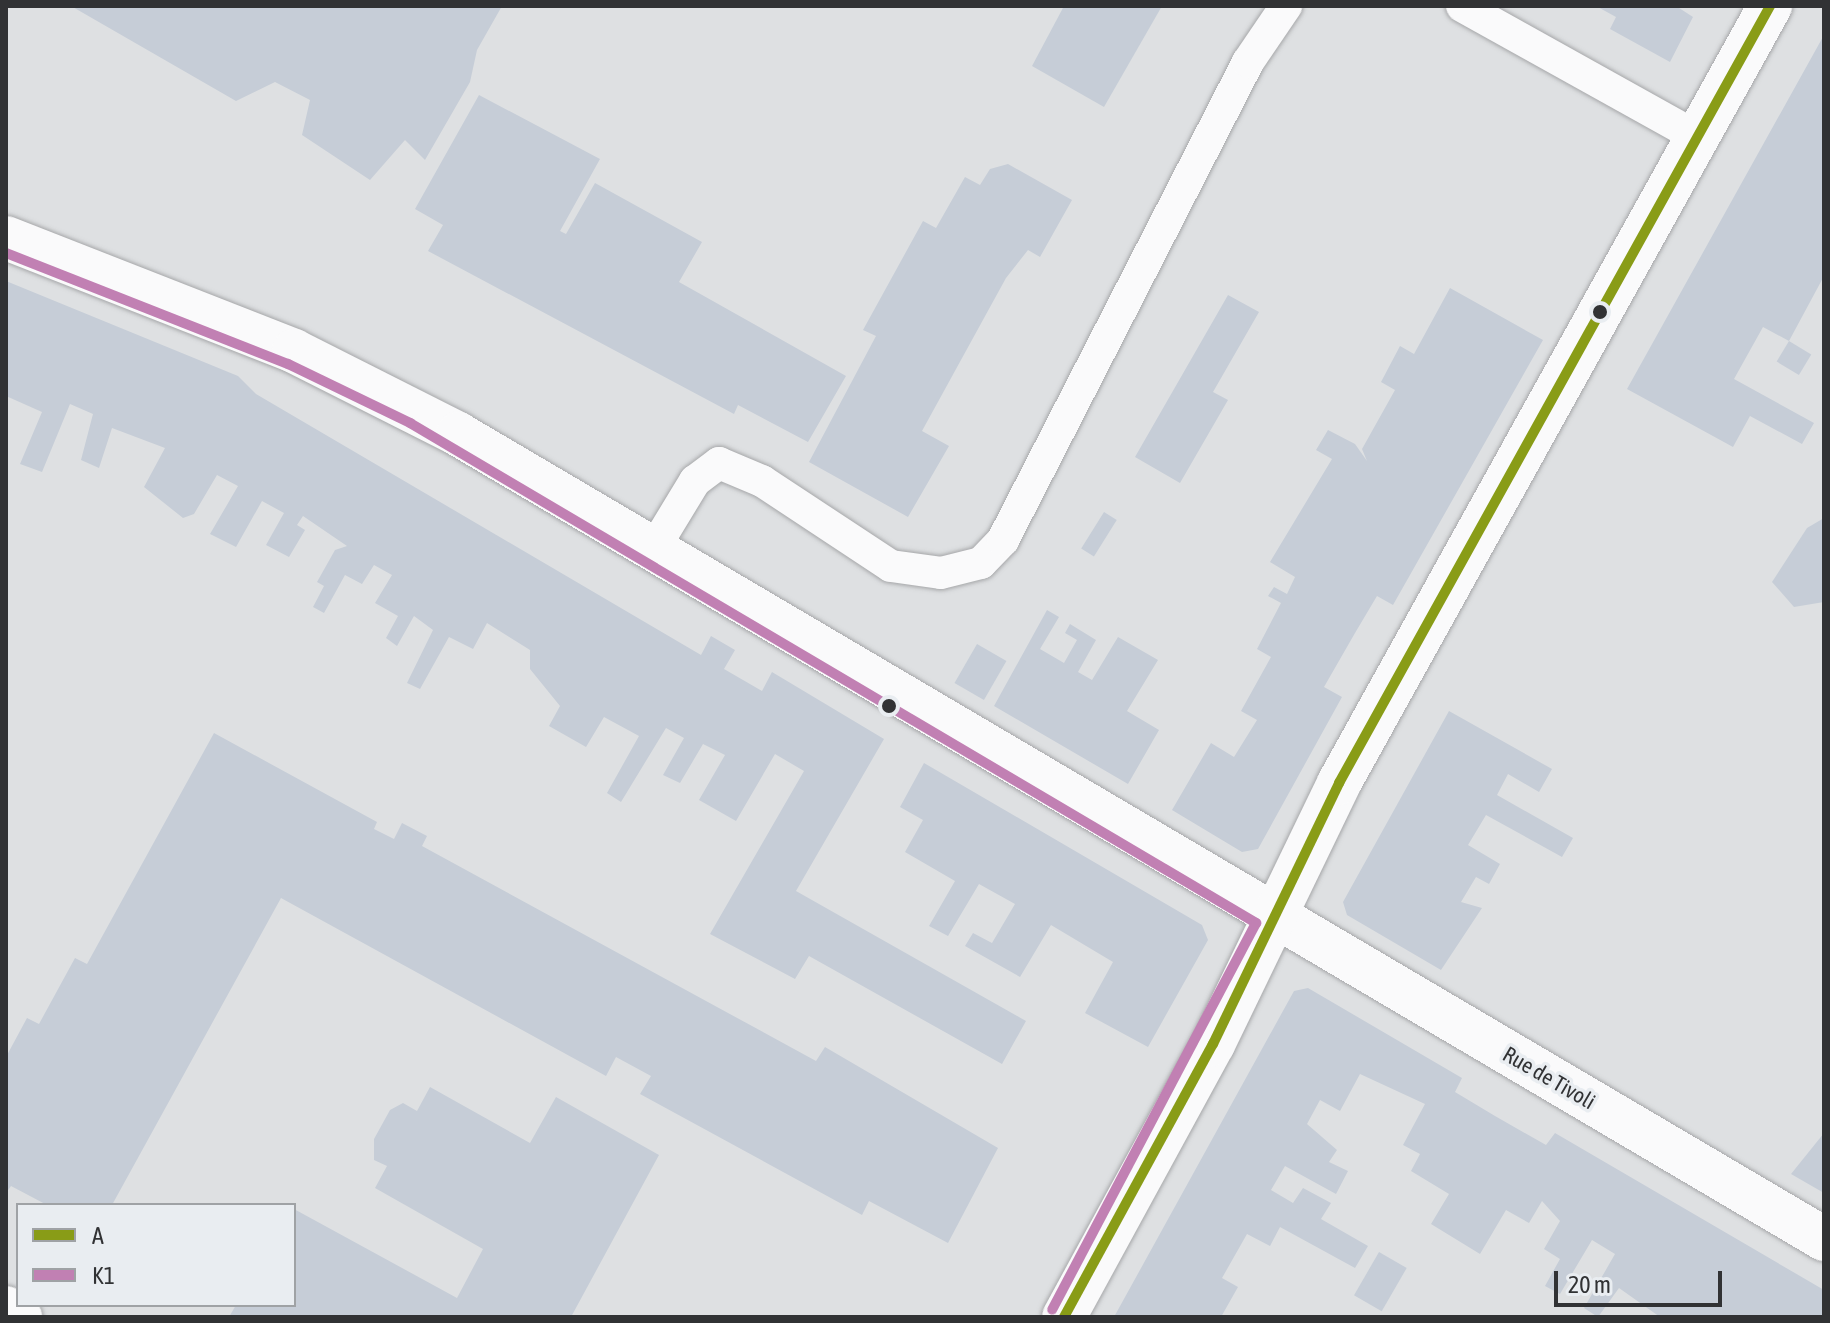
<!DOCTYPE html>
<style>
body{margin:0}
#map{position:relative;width:1830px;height:1323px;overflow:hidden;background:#dee0e2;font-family:"Asap Condensed",sans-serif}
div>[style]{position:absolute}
.building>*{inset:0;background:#c6cdd7;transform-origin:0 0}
.roads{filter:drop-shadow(0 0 2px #a6a7a9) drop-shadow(0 0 2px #a6a7a9)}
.service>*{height:32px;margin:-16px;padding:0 16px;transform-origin:16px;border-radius:16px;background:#fafafb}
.minor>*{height:44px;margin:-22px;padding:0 22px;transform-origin:22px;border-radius:22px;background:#fafafb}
.bus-1>*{height:10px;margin:-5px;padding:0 5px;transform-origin:5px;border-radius:5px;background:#899c17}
.bus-2>*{height:10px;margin:-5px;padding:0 5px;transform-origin:5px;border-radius:5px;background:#c180b3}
.dots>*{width:22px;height:22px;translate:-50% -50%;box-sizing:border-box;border:4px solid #e9edf1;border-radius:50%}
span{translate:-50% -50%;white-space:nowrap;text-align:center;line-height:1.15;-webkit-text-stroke:7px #e9edf1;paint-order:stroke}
.street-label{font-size:22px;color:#313234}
.frame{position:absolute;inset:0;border:8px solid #313234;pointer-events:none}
.legend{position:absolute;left:16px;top:1203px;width:280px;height:104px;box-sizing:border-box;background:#e9edf1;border:2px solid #9fa2a5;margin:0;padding:10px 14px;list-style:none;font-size:24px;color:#313234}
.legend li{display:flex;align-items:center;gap:16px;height:40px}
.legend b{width:40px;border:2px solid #9fa2a5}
.scale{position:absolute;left:1554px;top:1271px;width:168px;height:36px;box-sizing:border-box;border:4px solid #313234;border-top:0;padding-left:10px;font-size:24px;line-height:28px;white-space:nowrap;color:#313234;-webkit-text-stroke:6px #e9edf1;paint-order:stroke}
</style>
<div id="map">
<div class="building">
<div style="clip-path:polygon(71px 6px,502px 6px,477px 50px,470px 82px,425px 160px,405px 140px,370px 180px,302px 135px,310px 100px,275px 82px,236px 101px)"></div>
<div style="clip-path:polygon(1064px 6px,1162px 6px,1104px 107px,1032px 66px)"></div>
<div style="clip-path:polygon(1596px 6px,1676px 6px,1693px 17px,1670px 62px,1610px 29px,1616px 17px)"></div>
<div style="clip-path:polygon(1824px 35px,1824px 276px,1789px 341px,1763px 327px,1734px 379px,1814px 423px,1802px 444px,1750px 416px,1733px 447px,1627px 389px)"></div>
<div style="clip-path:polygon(479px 95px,600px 159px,560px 231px,566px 234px,595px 183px,702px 242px,679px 282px,846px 376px,808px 442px,738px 405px,734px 414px,428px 251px,443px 225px,415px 209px)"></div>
<div style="clip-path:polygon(1008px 164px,1072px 200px,1040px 257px,1028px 250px,1006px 278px,922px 431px,949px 446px,908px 517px,809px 462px,876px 336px,863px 330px,923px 221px,936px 228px,965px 177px,980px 185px,990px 169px)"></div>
<div style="clip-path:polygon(6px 281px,238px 376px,256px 394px,701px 655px,711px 636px,735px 650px,724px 669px,762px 691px,772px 672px,884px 739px,796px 891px,1026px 1021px,1002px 1064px,809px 956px,795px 979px,710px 934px,804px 771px,775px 754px,736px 821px,699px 800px,725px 755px,703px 744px,680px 783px,663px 775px,684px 738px,666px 728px,621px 802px,607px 793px,639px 736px,604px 717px,586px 747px,549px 726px,560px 706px,530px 669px,530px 650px,487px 623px,473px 649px,449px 637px,420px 689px,407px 683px,433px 630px,414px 616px,397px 646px,386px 638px,398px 616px,375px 603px,392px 575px,374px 565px,362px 584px,345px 575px,324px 613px,313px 607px,324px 586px,317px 582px,335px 550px,347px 546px,303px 516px,297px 525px,305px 530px,289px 557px,266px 545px,284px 513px,262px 501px,236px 547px,210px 534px,238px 486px,217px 475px,194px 514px,183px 518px,144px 487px,165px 448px,112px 428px,99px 468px,81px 460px,93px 414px,70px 404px,42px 472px,20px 464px,42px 412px,6px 396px)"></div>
<div style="clip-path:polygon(1450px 288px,1543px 340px,1393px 605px,1377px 596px,1355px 633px,1324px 687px,1342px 697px,1258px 849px,1242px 852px,1172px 810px,1211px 743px,1234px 757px,1257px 720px,1241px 711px,1271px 657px,1257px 649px,1281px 603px,1268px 596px,1274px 587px,1287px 594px,1295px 577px,1270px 562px,1332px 459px,1316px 450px,1328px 430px,1355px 444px,1367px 461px,1362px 449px,1395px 390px,1381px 382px,1400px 346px,1414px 354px)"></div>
<div style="clip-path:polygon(1228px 295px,1259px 312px,1213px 392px,1228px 400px,1180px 483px,1135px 457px)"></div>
<div style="left:1789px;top:341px;width:26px;height:24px;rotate:31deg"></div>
<div style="left:1104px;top:512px;width:15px;height:43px;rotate:32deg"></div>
<div style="clip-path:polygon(1824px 518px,1824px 602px,1794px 607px,1772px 582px,1807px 528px)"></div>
<div style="clip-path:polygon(1047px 610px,1059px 617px,1040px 649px,1064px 663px,1077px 640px,1065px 633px,1070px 624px,1096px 640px,1078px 672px,1092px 680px,1118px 637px,1158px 660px,1127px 711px,1159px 730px,1128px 784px,994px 706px)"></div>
<div style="left:977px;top:644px;width:34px;height:45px;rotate:30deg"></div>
<div style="clip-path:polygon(1449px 711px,1552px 769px,1539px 792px,1508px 774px,1497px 795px,1573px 838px,1562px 857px,1486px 815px,1468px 845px,1500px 864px,1489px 884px,1476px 877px,1461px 902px,1482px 908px,1441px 970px,1347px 915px,1343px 902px)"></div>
<div style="clip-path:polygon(214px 733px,377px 822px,374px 829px,394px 839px,402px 823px,427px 836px,422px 846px,816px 1061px,825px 1047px,998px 1148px,948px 1243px,869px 1201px,862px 1215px,640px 1094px,651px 1076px,616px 1057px,606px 1076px,281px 898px,112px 1205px,47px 1205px,11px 1186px,6px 1193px,6px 1057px,27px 1018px,39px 1024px,75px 958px,87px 964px)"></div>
<div style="clip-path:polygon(924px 763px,1202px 925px,1208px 940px,1148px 1047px,1085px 1013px,1113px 962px,1051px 925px,1020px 977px,965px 946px,973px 933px,992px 943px,1015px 904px,979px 884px,948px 936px,929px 926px,955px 881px,905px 852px,923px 820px,900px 807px)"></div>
<div style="clip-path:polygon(1308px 988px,1462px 1078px,1455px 1092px,1495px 1116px,1546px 1145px,1555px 1133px,1824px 1290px,1824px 1317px,1660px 1317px,1619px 1288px,1598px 1317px,1584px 1308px,1615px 1254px,1592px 1240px,1560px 1294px,1545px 1286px,1560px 1259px,1544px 1249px,1560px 1221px,1542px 1201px,1529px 1223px,1506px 1210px,1480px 1254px,1431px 1224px,1449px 1194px,1411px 1171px,1420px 1154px,1403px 1145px,1425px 1104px,1360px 1074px,1340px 1111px,1320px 1100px,1307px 1124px,1337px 1150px,1329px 1162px,1348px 1171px,1336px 1194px,1285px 1166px,1271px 1190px,1293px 1203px,1303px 1188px,1331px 1203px,1321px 1219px,1368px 1246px,1355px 1268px,1280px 1227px,1270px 1246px,1247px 1234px,1222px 1278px,1238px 1287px,1221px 1317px,1114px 1317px,1294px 991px)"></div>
<div style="clip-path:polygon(430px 1087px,530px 1143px,556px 1097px,659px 1155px,571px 1317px,229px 1317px,236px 1305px,294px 1305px,294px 1209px,457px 1298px,483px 1249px,375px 1188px,387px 1166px,374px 1160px,374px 1139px,390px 1110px,403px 1103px,417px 1111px)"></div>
<div style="clip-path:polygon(1824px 1133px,1824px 1193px,1791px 1174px)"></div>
<div style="left:1379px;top:1252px;width:32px;height:50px;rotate:30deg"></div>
</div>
<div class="roads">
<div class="service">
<div style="left:1462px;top:6px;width:269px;rotate:29.1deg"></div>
<div style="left:653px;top:550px;width:81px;rotate:-58.7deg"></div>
<div style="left:695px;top:481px;width:30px;rotate:-37deg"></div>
<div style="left:719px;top:463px;width:47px;rotate:22.7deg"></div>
<div style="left:762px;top:481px;width:154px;rotate:33.4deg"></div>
<div style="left:891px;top:566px;width:50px;rotate:8deg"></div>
<div style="left:941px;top:573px;width:41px;rotate:-14deg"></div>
<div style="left:981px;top:563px;width:32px;rotate:-46deg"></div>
<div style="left:1003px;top:540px;width:537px;rotate:-62.86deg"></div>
<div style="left:1248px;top:62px;width:68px;rotate:-55.8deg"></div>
</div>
<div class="minor">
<div style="left:6px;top:238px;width:309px;rotate:21.4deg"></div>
<div style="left:294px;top:351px;width:184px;rotate:26.8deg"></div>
<div style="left:458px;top:434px;width:1586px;rotate:30.51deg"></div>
<div style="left:6px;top:1308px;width:17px;rotate:33deg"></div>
<div style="left:1064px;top:1317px;width:311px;rotate:-61.4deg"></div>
<div style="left:1213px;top:1044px;width:290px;rotate:-64.2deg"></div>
<div style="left:1339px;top:783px;width:889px;rotate:-60.98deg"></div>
</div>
</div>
<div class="bus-1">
<div style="left:1064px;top:1317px;width:311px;rotate:-61.4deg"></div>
<div style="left:1213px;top:1044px;width:290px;rotate:-64.2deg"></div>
<div style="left:1339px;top:783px;width:889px;rotate:-60.98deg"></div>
</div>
<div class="bus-2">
<div style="left:6px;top:253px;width:303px;rotate:21.5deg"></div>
<div style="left:288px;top:364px;width:136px;rotate:25.8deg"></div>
<div style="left:410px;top:423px;width:983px;rotate:30.58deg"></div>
<div style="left:1256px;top:923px;width:437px;rotate:117.8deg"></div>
</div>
<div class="dots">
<div style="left:1600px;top:312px;background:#313234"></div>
<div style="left:889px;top:706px;background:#313234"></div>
</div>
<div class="street-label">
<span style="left:1549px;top:1078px;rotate:30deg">Rue de Tivoli</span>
</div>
<div class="frame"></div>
<ul class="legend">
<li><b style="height:10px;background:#899c17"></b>A</li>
<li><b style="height:10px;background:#c180b3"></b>K1</li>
</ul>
<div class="scale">20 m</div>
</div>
